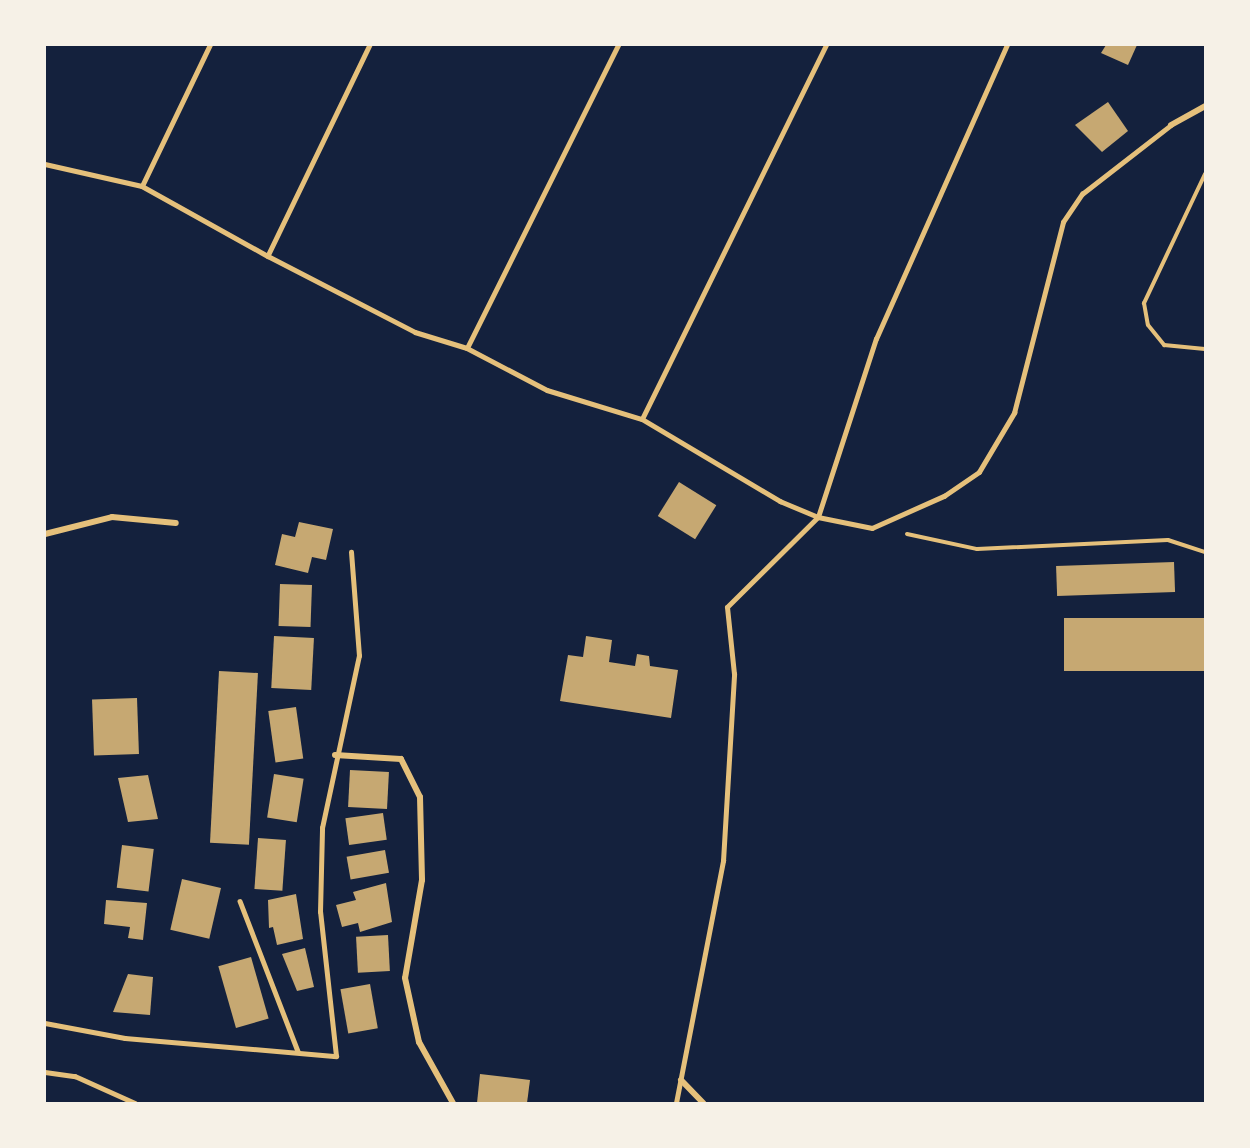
<!DOCTYPE html>
<style>
body{margin:0}
#map{position:relative;width:1250px;height:1148px;overflow:hidden;background:#14213d;font-family:"Titillium Web",sans-serif}
div>[style]{position:absolute}
.building>*{inset:0;background:#c6a872;transform-origin:0 0}
.path>*{height:4px;margin:-2px;padding:0 2px;transform-origin:2px;border-radius:2px;background:#e5c07b}
.service>*{height:4.5px;margin:-2.25px;padding:0 2.25px;transform-origin:2.25px;border-radius:2.25px;background:#e5c07b}
.minor>*{height:6px;margin:-3px;padding:0 3px;transform-origin:3px;border-radius:3px;background:#e5c07b}
span{translate:-50% -50%;white-space:nowrap;text-align:center;line-height:1.15;-webkit-text-stroke:5px #f6f1e7;paint-order:stroke}
.frame{position:absolute;inset:0;border:46px solid #f6f1e7;pointer-events:none}
</style>
<div id="map">
<div class="building">
<div style="clip-path:polygon(1106px 45px,1137px 45px,1128px 65px,1101px 53px)"></div>
<div style="clip-path:polygon(1108px 102px,1128px 131px,1102px 152px,1075px 125px)"></div>
<div style="left:679px;top:482px;width:44px;height:40px;rotate:32deg"></div>
<div style="clip-path:polygon(299px 522px,333px 529px,326px 560px,312px 557px,308px 573px,275px 565px,282px 534px,295px 537px)"></div>
<div style="left:1174px;top:562px;width:30px;height:118px;rotate:88deg"></div>
<div style="left:280px;top:584px;width:32px;height:42px;rotate:2deg"></div>
<div style="left:1205px;top:618px;width:53px;height:141px;rotate:90deg"></div>
<div style="left:274px;top:636px;width:40px;height:52px;rotate:3deg"></div>
<div style="clip-path:polygon(586px 636px,612px 640px,609px 662px,635px 666px,637px 654px,649px 656px,650px 666px,678px 670px,671px 718px,560px 701px,568px 655px,583px 657px)"></div>
<div style="left:219px;top:671px;width:39px;height:172px;rotate:3deg"></div>
<div style="left:137px;top:698px;width:56px;height:45px;rotate:88deg"></div>
<div style="left:296px;top:707px;width:52px;height:28px;rotate:82deg"></div>
<div style="left:350px;top:770px;width:39px;height:37px;rotate:3deg"></div>
<div style="left:274px;top:774px;width:30px;height:44px;rotate:9deg"></div>
<div style="clip-path:polygon(148px 775px,158px 819px,128px 822px,118px 778px)"></div>
<div style="left:383px;top:813px;width:27px;height:38px;rotate:82deg"></div>
<div style="left:258px;top:838px;width:28px;height:51px;rotate:4deg"></div>
<div style="left:122px;top:845px;width:32px;height:43px;rotate:7deg"></div>
<div style="left:385px;top:850px;width:23px;height:39px;rotate:80deg"></div>
<div style="left:182px;top:879px;width:40px;height:52px;rotate:13deg"></div>
<div style="clip-path:polygon(386px 883px,392px 922px,360px 932px,358px 923px,342px 927px,336px 905px,356px 900px,353px 892px)"></div>
<div style="clip-path:polygon(296px 894px,303px 939px,277px 945px,273px 927px,269px 928px,268px 900px)"></div>
<div style="clip-path:polygon(106px 900px,147px 903px,143px 940px,128px 938px,130px 927px,104px 924px)"></div>
<div style="left:388px;top:935px;width:36px;height:32px;rotate:87deg"></div>
<div style="clip-path:polygon(305px 948px,314px 987px,297px 991px,282px 954px)"></div>
<div style="left:251px;top:957px;width:64px;height:34px;rotate:74deg"></div>
<div style="clip-path:polygon(128px 974px,153px 977px,150px 1015px,113px 1012px)"></div>
<div style="left:370px;top:984px;width:45px;height:30px;rotate:80deg"></div>
<div style="clip-path:polygon(480px 1074px,530px 1080px,527px 1103px,477px 1103px)"></div>
</div>
<div class="path">
<div style="left:1205px;top:174px;width:143px;rotate:115.3deg"></div>
<div style="left:1144px;top:303px;width:22px;rotate:80deg"></div>
<div style="left:1148px;top:325px;width:26px;rotate:51deg"></div>
<div style="left:1164px;top:345px;width:41px;rotate:5.6deg"></div>
<div style="left:907px;top:534px;width:72px;rotate:12.1deg"></div>
<div style="left:977px;top:549px;width:191px;rotate:-2.7deg"></div>
<div style="left:1168px;top:540px;width:39px;rotate:18deg"></div>
</div>
<div class="service">
<div style="left:370px;top:45px;width:234px;rotate:115.8deg"></div>
<div style="left:268px;top:256px;width:165px;rotate:27.3deg"></div>
<div style="left:415px;top:332px;width:54px;rotate:17.1deg"></div>
<div style="left:467px;top:348px;width:90px;rotate:27.7deg"></div>
<div style="left:547px;top:390px;width:99px;rotate:17deg"></div>
<div style="left:642px;top:419px;width:161px;rotate:30.7deg"></div>
<div style="left:780px;top:501px;width:41px;rotate:22.8deg"></div>
<div style="left:818px;top:517px;width:55px;rotate:11.5deg"></div>
<div style="left:872px;top:528px;width:79px;rotate:-24deg"></div>
<div style="left:944px;top:496px;width:42px;rotate:-34.4deg"></div>
<div style="left:979px;top:472px;width:69px;rotate:-59.3deg"></div>
<div style="left:1014px;top:413px;width:197px;rotate:-75.6deg"></div>
<div style="left:1063px;top:222px;width:34px;rotate:-56deg"></div>
<div style="left:1082px;top:194px;width:113px;rotate:-37.8deg"></div>
<div style="left:45px;top:164px;width:99px;rotate:12.8deg"></div>
<div style="left:142px;top:186px;width:144px;rotate:29.1deg"></div>
<div style="left:142px;top:186px;width:157px;rotate:-64.3deg"></div>
<div style="left:467px;top:348px;width:339px;rotate:-63.5deg"></div>
<div style="left:642px;top:419px;width:417px;rotate:-63.8deg"></div>
<div style="left:240px;top:901px;width:161px;rotate:68.9deg"></div>
<div style="left:45px;top:1023px;width:81px;rotate:10.6deg"></div>
<div style="left:125px;top:1038px;width:212px;rotate:4.9deg"></div>
<div style="left:336px;top:1056px;width:145px;rotate:-96.3deg"></div>
<div style="left:320px;top:912px;width:84px;rotate:-88.6deg"></div>
<div style="left:322px;top:828px;width:176px;rotate:-77.9deg"></div>
<div style="left:359px;top:656px;width:104px;rotate:-94.4deg"></div>
<div style="left:45px;top:1072px;width:30px;rotate:8deg"></div>
<div style="left:75px;top:1076px;width:66px;rotate:24.2deg"></div>
<div style="left:676px;top:1103px;width:247px;rotate:-79deg"></div>
<div style="left:723px;top:861px;width:187px;rotate:-86.6deg"></div>
<div style="left:734px;top:674px;width:67px;rotate:-96deg"></div>
<div style="left:727px;top:607px;width:128px;rotate:-44.7deg"></div>
<div style="left:818px;top:517px;width:187px;rotate:-72deg"></div>
<div style="left:876px;top:339px;width:322px;rotate:-66deg"></div>
</div>
<div class="minor">
<div style="left:1171px;top:125px;width:39px;rotate:-29deg"></div>
<div style="left:45px;top:534px;width:69px;rotate:-14.2deg"></div>
<div style="left:112px;top:517px;width:64px;rotate:5.4deg"></div>
<div style="left:335px;top:755px;width:66px;rotate:3.5deg"></div>
<div style="left:401px;top:759px;width:42px;rotate:63.4deg"></div>
<div style="left:420px;top:797px;width:83px;rotate:88.6deg"></div>
<div style="left:422px;top:880px;width:99px;rotate:99.8deg"></div>
<div style="left:405px;top:978px;width:66px;rotate:77.7deg"></div>
<div style="left:419px;top:1042px;width:70px;rotate:60.9deg"></div>
<div style="left:681px;top:1080px;width:32px;rotate:46deg"></div>
</div>
<div class="frame"></div>
</div>
